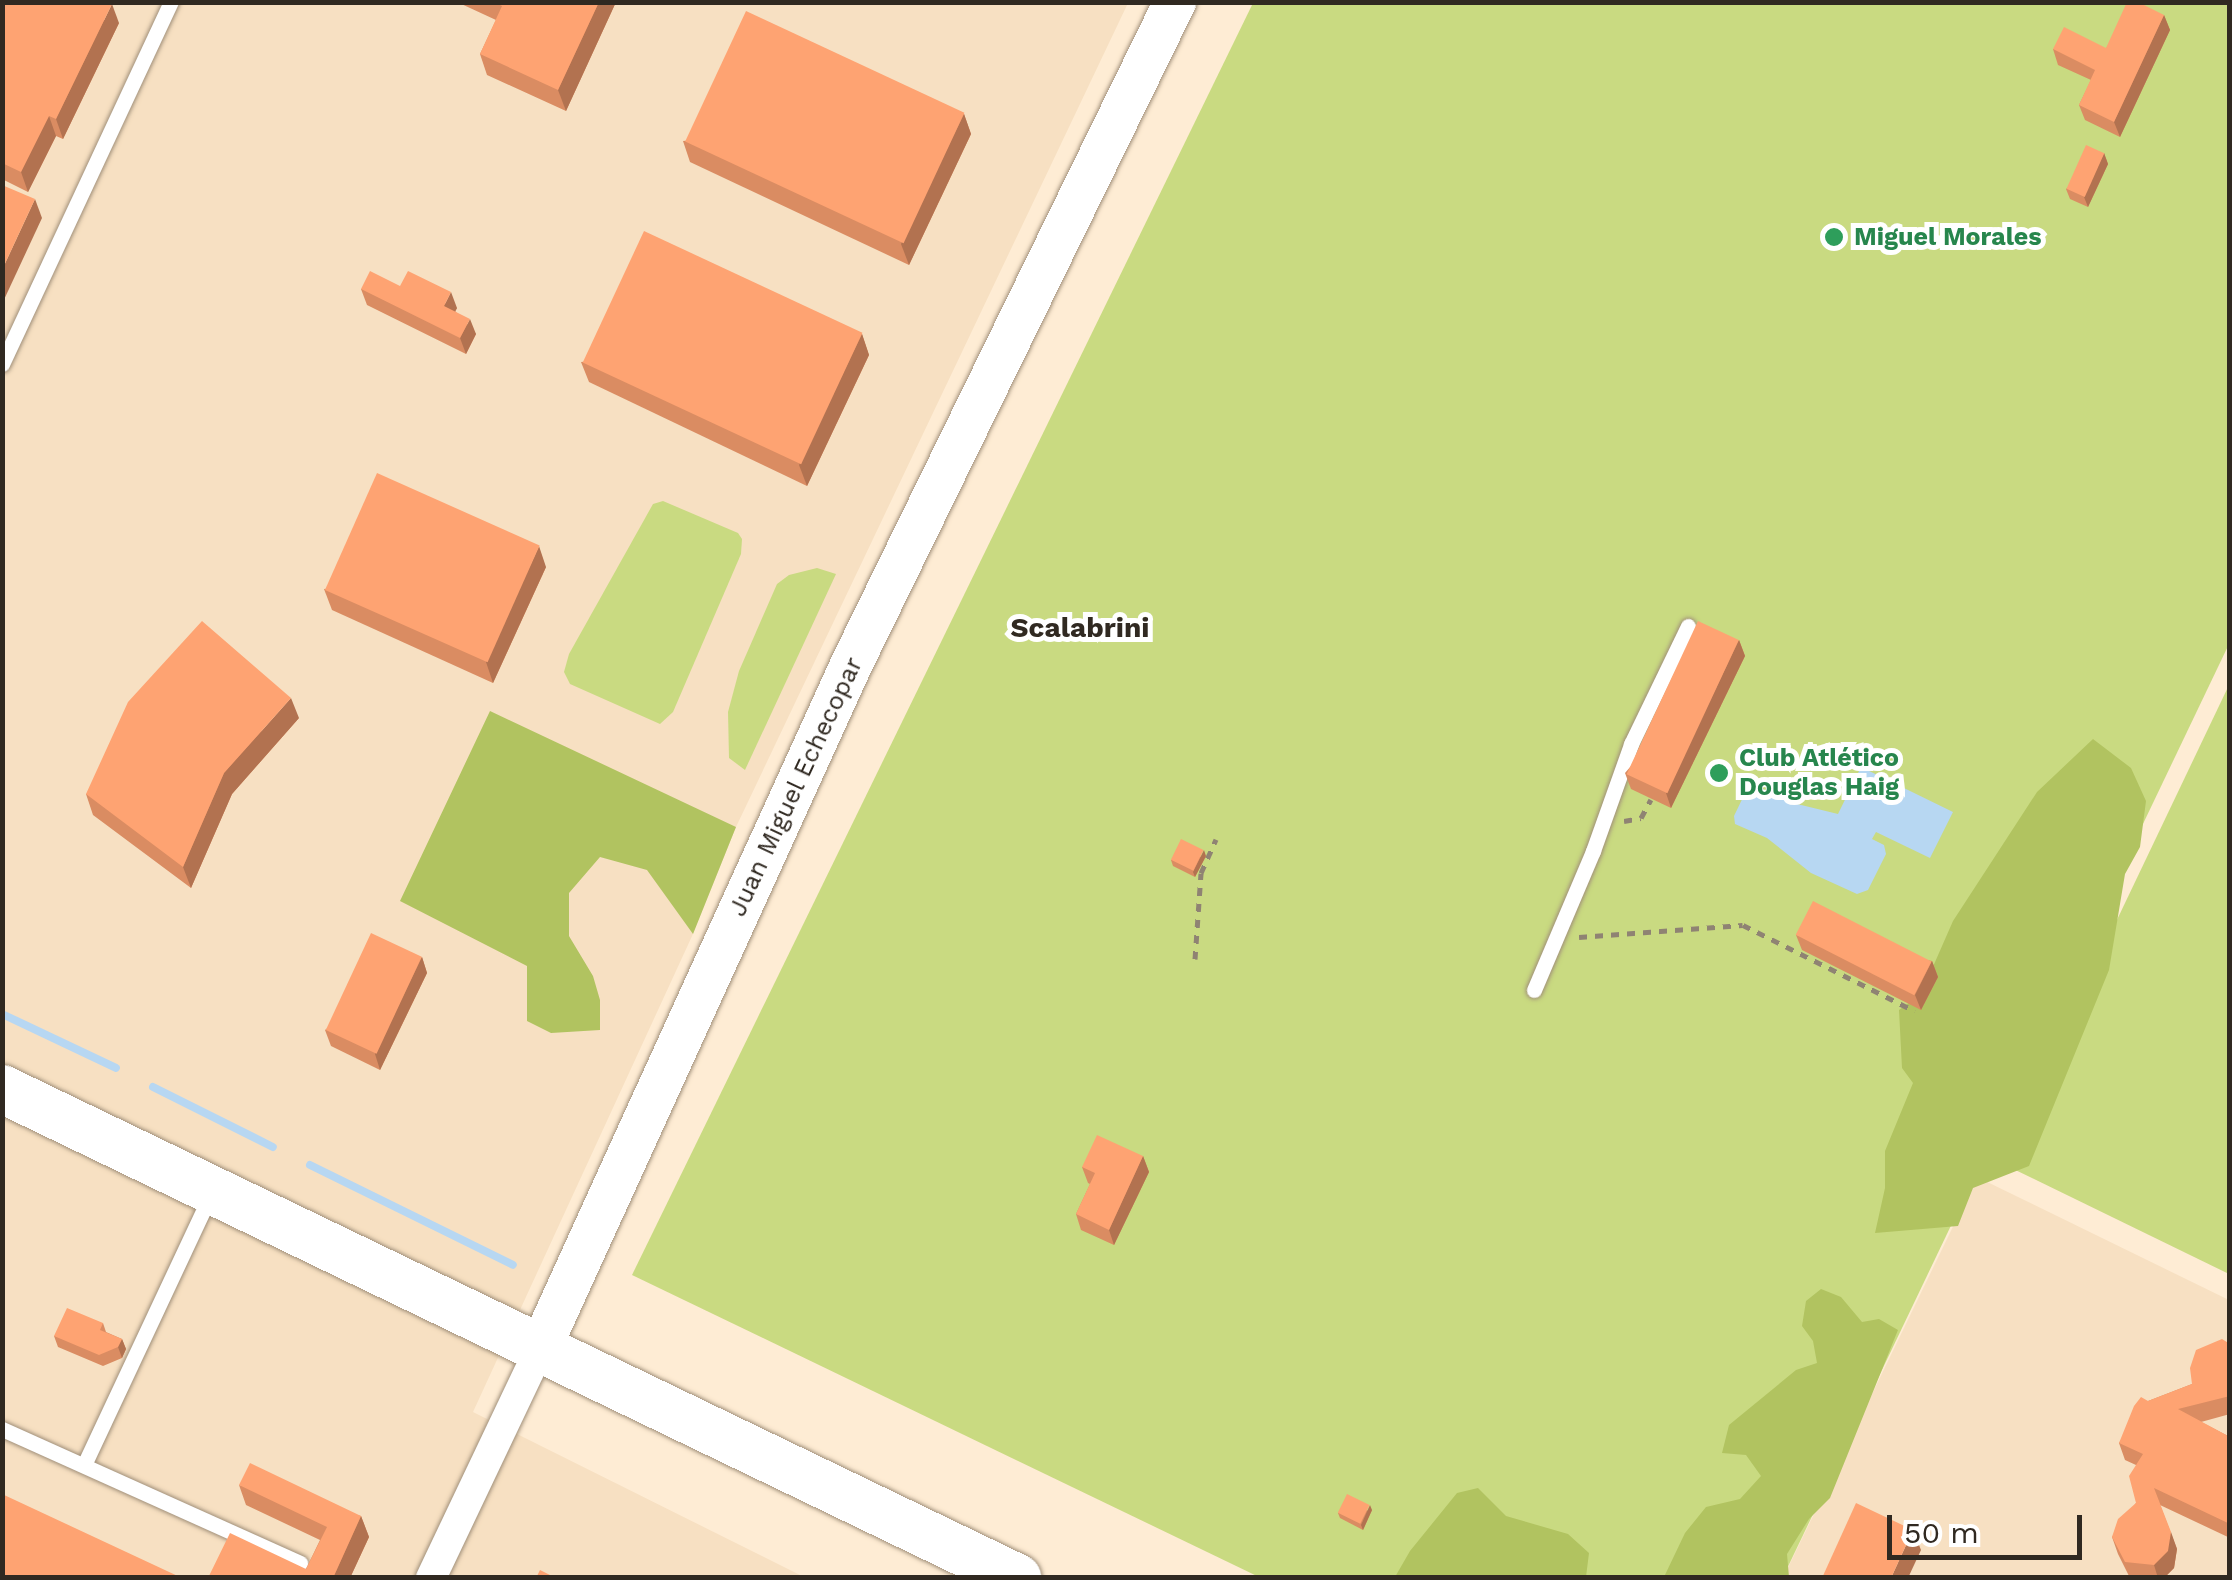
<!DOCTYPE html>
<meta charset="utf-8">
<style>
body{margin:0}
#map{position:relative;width:2232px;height:1580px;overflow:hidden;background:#feecd4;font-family:"Work Sans",sans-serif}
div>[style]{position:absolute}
.built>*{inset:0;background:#f7e0c2}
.green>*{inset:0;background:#c9da81}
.forest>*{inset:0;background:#b1c360}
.water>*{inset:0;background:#b7d7f2}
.stream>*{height:8px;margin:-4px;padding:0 4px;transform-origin:4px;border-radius:4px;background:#b7d7f2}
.path>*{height:5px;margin-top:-2.5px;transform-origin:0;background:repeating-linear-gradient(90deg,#8f8373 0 8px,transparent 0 16px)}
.roads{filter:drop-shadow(0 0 2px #a08f79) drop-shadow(0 0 2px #a08f79)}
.lane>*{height:15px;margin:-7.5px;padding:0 7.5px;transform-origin:7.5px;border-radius:7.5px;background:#fff}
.street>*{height:30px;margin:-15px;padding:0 15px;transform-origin:15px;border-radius:15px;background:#fff}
.secondary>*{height:42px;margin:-21px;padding:0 21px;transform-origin:21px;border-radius:21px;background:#fff}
.primary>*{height:48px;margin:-24px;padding:0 24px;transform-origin:24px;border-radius:24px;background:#fff}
.wall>*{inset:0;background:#da8c62}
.shaded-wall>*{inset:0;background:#b27250}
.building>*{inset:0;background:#fea372;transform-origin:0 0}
.dots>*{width:28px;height:28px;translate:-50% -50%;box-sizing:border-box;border:5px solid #fff;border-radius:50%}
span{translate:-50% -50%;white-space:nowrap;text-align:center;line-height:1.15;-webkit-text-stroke:10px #fff;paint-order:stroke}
.leisure-label{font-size:25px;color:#27864d;font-weight:700}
.left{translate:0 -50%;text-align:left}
.street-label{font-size:25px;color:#302921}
.neighbourhood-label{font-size:28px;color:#302921;font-weight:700}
.frame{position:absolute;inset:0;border:5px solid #302921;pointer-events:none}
.scale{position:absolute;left:1887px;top:1515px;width:195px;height:45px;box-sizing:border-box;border:5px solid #302921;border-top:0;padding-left:12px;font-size:30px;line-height:35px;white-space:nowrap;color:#302921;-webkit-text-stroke:8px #fff;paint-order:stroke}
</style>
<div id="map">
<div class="built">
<div style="clip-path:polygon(2px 3px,1128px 3px,736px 827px,693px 934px,473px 1412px,804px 1577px,3px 1577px)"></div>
<div style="clip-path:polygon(1977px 1177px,2229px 1300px,2229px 1577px,1783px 1578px)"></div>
</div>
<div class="green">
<div style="clip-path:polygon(1253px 3px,2229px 3px,2229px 644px,1783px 1577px,1259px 1577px,632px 1275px)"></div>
<div style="clip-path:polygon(663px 501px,738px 533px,742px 539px,741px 554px,673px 712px,660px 724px,570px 684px,564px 672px,569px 654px,653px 504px)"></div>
<div style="clip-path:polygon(817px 568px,836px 574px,745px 770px,729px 758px,728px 712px,739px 671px,777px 584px,789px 575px)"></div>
<div style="clip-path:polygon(2229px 685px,2229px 1274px,2001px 1163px)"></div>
</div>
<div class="forest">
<div style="clip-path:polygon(490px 711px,736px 827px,693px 934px,647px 870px,600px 857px,569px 893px,569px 936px,593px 976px,600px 1000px,600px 1030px,551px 1033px,527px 1021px,527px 966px,400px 901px)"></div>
<div style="clip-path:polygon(2093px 739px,2131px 768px,2146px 801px,2140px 847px,2125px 874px,2109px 970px,2029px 1166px,1973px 1188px,1958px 1226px,1875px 1233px,1885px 1188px,1885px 1151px,1913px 1083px,1902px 1068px,1899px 1010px,1921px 994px,1953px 921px,2037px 792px)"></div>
<div style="clip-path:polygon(1821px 1289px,1841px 1297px,1862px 1322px,1879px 1319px,1898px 1330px,1830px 1498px,1809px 1519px,1787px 1554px,1789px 1577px,1664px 1577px,1685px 1533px,1706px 1507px,1740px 1499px,1761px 1476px,1746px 1455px,1722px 1453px,1729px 1425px,1796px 1370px,1817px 1363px,1813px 1341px,1802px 1326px,1806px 1301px)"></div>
<div style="clip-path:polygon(1478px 1488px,1506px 1516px,1568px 1534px,1589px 1553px,1586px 1577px,1395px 1577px,1410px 1551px,1457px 1493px)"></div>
</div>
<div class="water">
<div style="clip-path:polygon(1861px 767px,1953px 812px,1930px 858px,1876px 832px,1872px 839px,1884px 845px,1886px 854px,1868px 890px,1857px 894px,1811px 873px,1767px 838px,1735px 824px,1734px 816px,1748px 787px,1755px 785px,1789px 802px,1838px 814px)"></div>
</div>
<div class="stream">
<div style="left:2px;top:1014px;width:126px;rotate:25.3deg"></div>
<div style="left:153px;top:1087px;width:134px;rotate:26.6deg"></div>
<div style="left:310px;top:1165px;width:226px;rotate:26.2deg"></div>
</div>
<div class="path">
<div style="left:1624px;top:821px;width:17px;rotate:-10deg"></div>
<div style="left:1641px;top:818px;width:21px;rotate:-62deg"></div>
<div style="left:1579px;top:937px;width:164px;rotate:-4.2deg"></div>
<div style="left:1743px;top:925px;width:192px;rotate:26.6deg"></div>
<div style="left:1195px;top:959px;width:86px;rotate:-86deg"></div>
<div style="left:1201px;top:873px;width:37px;rotate:-66deg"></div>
</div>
<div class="roads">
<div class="lane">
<div style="left:2px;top:364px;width:400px;rotate:-65deg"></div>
<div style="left:1534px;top:990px;width:151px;rotate:-67deg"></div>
<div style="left:1593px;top:851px;width:114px;rotate:-70.4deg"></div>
<div style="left:1631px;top:744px;width:131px;rotate:-64.2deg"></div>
<div style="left:2px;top:1429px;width:327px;rotate:24.2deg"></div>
<div style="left:84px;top:1465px;width:299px;rotate:-64.9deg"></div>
</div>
<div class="street">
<div style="left:431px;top:1578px;width:251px;rotate:-64.6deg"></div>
</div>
<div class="secondary">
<div style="left:539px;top:1351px;width:756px;rotate:-65.54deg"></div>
<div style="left:852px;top:663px;width:736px;rotate:-63.96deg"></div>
</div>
<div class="primary">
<div style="left:2px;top:1089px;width:1127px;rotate:25.72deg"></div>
</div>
</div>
<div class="wall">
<div style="clip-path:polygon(2px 2px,119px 23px,63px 139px,56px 136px,28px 192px,2px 179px)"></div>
<div style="clip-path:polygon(457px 2px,616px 2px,566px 111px,487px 75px,480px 54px,496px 20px)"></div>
<div style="clip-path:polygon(2164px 15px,2170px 30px,2120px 137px,2085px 120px,2079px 105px,2091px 80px,2058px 65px,2053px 49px,2106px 48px)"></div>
<div style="clip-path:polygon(964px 114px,971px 134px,909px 265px,690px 162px,683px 141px)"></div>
<div style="clip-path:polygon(2104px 153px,2108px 164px,2088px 207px,2070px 199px,2066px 189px)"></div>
<div style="clip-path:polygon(400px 286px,457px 308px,455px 311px,476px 334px,466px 354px,367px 305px,361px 289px)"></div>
<div style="clip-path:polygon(862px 334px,869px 355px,807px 486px,589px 382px,581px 362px)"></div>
<div style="clip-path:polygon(546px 567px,493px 683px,332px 610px,324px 589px)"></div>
<div style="clip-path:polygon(1739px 640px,1745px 656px,1671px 808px,1631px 789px,1625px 773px)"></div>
<div style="clip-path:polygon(299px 718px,232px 794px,191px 888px,93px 815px,86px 794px)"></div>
<div style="clip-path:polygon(1206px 856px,1195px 877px,1173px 866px,1171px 860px)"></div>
<div style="clip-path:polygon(1796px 935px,1932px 961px,1938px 977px,1921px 1010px,1802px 950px)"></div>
<div style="clip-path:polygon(422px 957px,427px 973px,380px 1070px,331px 1046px,325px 1030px)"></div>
<div style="clip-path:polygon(1143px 1156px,1149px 1172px,1114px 1245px,1081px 1230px,1076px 1214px,1090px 1184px,1088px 1183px,1082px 1167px)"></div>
<div style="clip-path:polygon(103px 1323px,106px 1332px,122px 1339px,126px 1349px,122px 1358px,103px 1366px,58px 1347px,54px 1336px)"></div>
<div style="clip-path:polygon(2230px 1344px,2230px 1414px,2201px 1422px,2230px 1437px,2230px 1538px,2160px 1505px,2177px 1549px,2174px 1568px,2164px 1578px,2130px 1578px,2118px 1554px,2112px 1537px,2136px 1503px,2136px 1465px,2125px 1460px,2119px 1443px,2148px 1401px,2192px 1384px)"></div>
<div style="clip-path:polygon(239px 1485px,361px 1516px,369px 1537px,350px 1578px,208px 1578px,306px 1569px,320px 1540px,246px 1505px)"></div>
<div style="clip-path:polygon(1372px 1510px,1363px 1530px,1340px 1518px,1338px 1513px)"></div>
</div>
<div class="shaded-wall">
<div style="clip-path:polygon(599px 2px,616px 2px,566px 111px,558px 90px)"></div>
<div style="clip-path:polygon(112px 4px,119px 23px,63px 139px,56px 119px)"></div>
<div style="clip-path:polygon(2164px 15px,2170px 30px,2120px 137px,2114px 122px)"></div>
<div style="clip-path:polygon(964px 114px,971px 134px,909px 265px,901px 244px)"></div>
<div style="clip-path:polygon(49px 116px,56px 136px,28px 192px,21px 172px)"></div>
<div style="clip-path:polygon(2104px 153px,2108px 164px,2088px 207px,2084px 197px)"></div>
<div style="clip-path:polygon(35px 199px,42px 218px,2px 304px,2px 270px)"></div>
<div style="clip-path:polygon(451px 292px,457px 308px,450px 322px,444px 306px)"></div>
<div style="clip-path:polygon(470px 319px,476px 334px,466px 354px,460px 338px)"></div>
<div style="clip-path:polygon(862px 334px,869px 355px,807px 486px,799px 465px)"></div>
<div style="clip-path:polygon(539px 546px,546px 567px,493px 683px,486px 662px)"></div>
<div style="clip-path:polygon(1739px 640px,1745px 656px,1671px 808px,1666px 793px)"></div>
<div style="clip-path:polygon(291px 698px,299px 718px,232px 794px,191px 888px,183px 867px,224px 773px)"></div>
<div style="clip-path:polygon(1204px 850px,1206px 856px,1195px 877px,1193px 872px)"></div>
<div style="clip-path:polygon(422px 957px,427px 973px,380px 1070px,375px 1054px)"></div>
<div style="clip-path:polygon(1932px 961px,1938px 977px,1921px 1010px,1915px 995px)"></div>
<div style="clip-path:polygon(1143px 1156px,1149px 1172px,1114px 1245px,1109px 1230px)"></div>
<div style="clip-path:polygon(122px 1339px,126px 1349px,122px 1358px,118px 1347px)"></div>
<div style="clip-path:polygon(1370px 1505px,1372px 1510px,1363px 1530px,1361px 1525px)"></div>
<div style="clip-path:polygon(361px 1516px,369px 1537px,350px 1578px,333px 1578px)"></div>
<div style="clip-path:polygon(1913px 1530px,1921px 1550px,1908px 1578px,1891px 1578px)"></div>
<div style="clip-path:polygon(2171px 1532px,2177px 1549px,2174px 1568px,2164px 1578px,2158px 1578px,2154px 1565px)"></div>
</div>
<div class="building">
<div style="clip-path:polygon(2px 2px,112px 4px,56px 119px,49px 116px,21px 172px,2px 163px)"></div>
<div style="clip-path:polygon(494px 2px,599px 2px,558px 90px,480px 54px,502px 6px)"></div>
<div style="clip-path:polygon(2127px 2px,2138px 2px,2164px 15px,2114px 122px,2079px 105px,2095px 70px,2053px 49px,2064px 27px,2106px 48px)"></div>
<div style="left:746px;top:11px;width:241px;height:144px;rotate:25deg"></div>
<div style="left:2086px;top:145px;width:20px;height:48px;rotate:24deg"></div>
<div style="clip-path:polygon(2px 185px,35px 199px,2px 270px)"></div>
<div style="left:644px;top:231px;width:241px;height:145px;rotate:25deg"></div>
<div style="clip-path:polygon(370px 271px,400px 286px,408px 271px,451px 292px,444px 306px,470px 319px,460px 338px,361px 289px)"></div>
<div style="left:377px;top:473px;width:178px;height:128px;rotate:24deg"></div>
<div style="clip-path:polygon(202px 621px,291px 698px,224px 773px,183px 867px,86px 794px,128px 702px)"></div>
<div style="left:1698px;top:621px;width:45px;height:169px;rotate:25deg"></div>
<div style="left:1181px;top:839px;width:25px;height:23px;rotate:26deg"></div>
<div style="left:1813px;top:901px;width:133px;height:38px;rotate:27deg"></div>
<div style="left:371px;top:933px;width:56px;height:107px;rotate:25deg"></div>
<div style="clip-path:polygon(1097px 1135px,1143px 1156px,1109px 1230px,1076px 1214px,1095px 1173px,1082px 1167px)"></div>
<div style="clip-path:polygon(67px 1308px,103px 1323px,100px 1330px,122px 1339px,118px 1347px,99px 1355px,54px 1336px)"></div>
<div style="clip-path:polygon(2222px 1339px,2230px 1344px,2230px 1396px,2178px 1409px,2230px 1437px,2230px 1524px,2154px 1488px,2171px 1532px,2168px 1551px,2154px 1565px,2125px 1562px,2112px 1537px,2118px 1519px,2136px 1503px,2129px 1476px,2143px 1454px,2119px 1443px,2134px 1406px,2141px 1397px,2148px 1401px,2192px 1384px,2190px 1368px,2196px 1350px)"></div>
<div style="clip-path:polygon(250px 1463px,361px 1516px,333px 1578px,208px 1578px,230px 1533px,306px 1569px,327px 1527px,239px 1485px)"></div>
<div style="clip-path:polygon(2px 1494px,182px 1578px,2px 1578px)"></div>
<div style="left:1347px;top:1494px;width:25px;height:21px;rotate:26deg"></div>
<div style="clip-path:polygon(1856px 1503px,1913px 1530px,1891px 1578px,1822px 1578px)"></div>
<div style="clip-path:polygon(540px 1570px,556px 1578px,536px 1578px)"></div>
</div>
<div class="dots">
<div style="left:1834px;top:237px;background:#2e9e5b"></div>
<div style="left:1719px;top:773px;background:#2e9e5b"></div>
</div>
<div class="leisure-label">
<span class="left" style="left:1854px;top:237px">Miguel Morales</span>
<span class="left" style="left:1739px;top:773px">Club Atlético<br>Douglas Haig</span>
</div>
<div class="street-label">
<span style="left:796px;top:787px;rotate:-65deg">Juan Miguel Echecopar</span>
</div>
<div class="neighbourhood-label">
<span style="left:1080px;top:628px">Scalabrini</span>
</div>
<div class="frame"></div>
<div class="scale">50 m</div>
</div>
